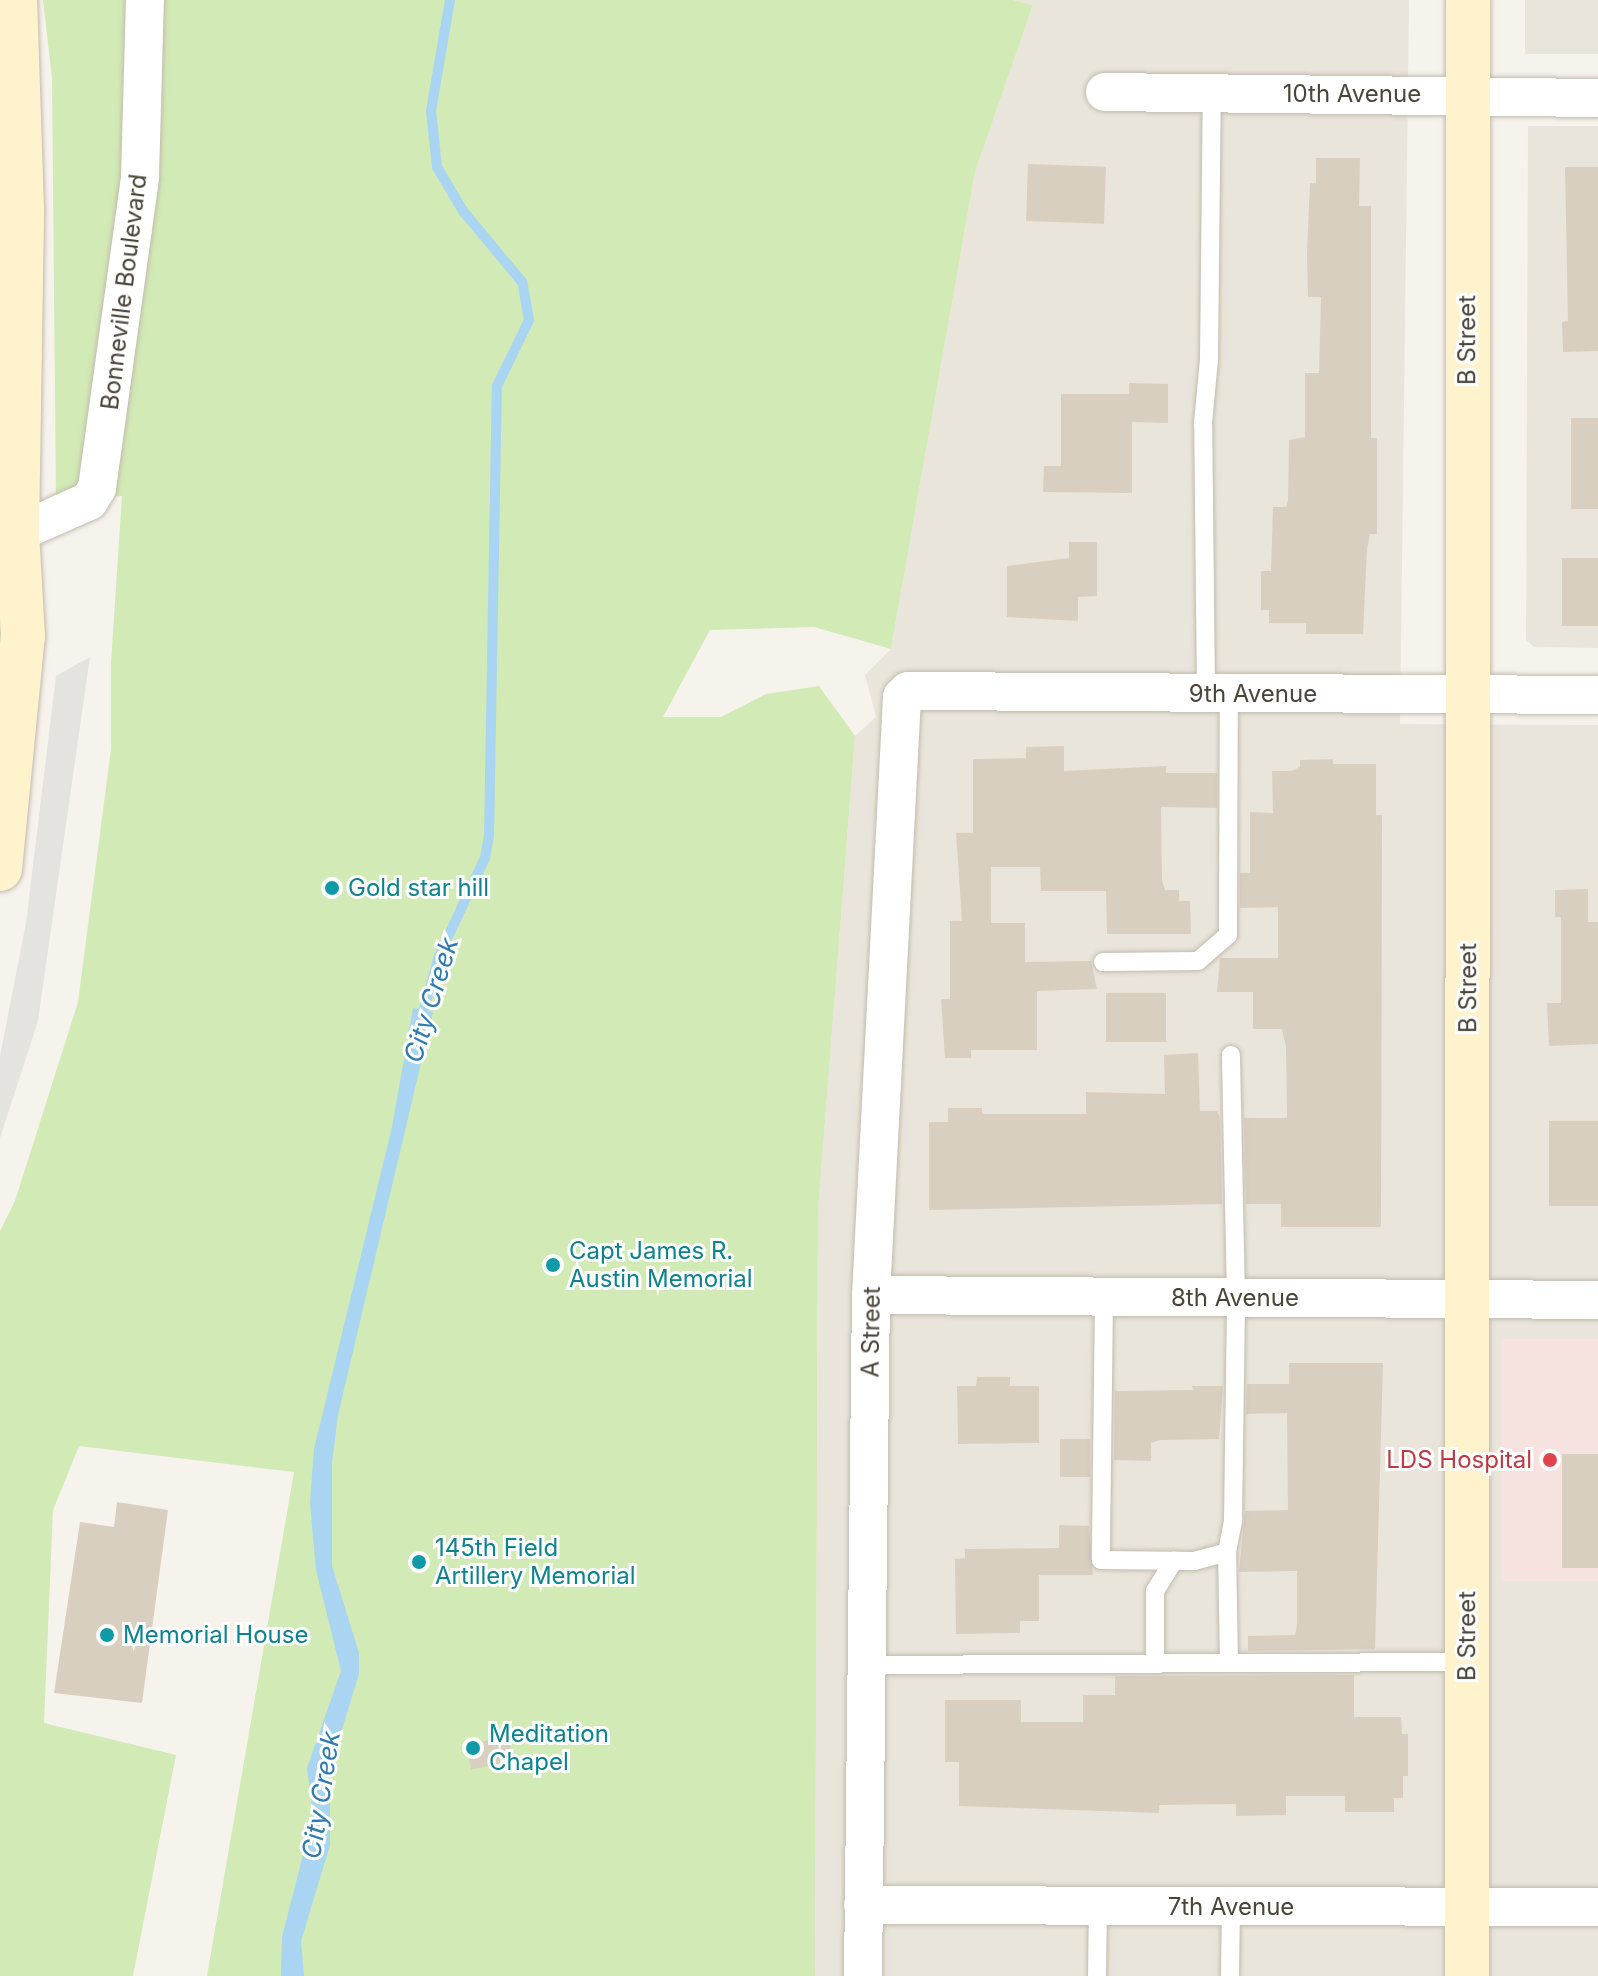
<!DOCTYPE html>
<style>
body{margin:0}
#map{position:relative;width:1598px;height:1976px;overflow:hidden;background:#f6f3ec;font-family:Inter,sans-serif}
div>[style]{position:absolute}
.residential>*{inset:0;background:#eae5da;transform-origin:0 0}
.medical>*{inset:0;background:#f6e3e0;transform-origin:0 0}
.green>*{inset:0;background:#d2eab5}
.parking>*{inset:0;background:#e5e3e0}
.water>*{inset:0;background:#a9d4f2}
.stream>*{height:10px;margin:-5px;padding:0 5px;transform-origin:5px;border-radius:5px;background:#a9d4f2}
.building>*{inset:0;background:#d8cfc1;transform-origin:0 0}
.roads{filter:drop-shadow(0 0 2px #c2bbae) drop-shadow(0 0 2px #c2bbae)}
.lane>*{height:18px;margin:-9px;padding:0 9px;transform-origin:9px;border-radius:9px;background:#fff}
.street>*{height:38px;margin:-19px;padding:0 19px;transform-origin:19px;border-radius:19px;background:#fff}
.secondary>*{height:44px;margin:-22px;padding:0 22px;transform-origin:22px;border-radius:22px;background:#fff3cd}
.dots>*{width:22px;height:22px;translate:-50% -50%;box-sizing:border-box;border:4px solid #fff;border-radius:50%}
span{translate:-50% -50%;white-space:nowrap;text-align:center;line-height:1.15;-webkit-text-stroke:6px #fff;paint-order:stroke}
.street-label{font-size:24px;color:#4b4439}
.culture-label{font-size:24px;color:#0d838f}
.left{translate:0 -50%;text-align:left}
.health-label{font-size:24px;color:#be3a42}
.right{translate:-100% -50%;text-align:right}
.water-label{font-size:26px;color:#2e7ab2;font-style:italic}
</style>
<div id="map">
<div class="residential">
<div style="clip-path:polygon(1013px 0,1409px 0,1400px 724px,1598px 725px,1598px 1976px,815px 1976px,818px 1212px,855px 736px,876px 717px,865px 675px,891px 649px,975px 172px,1033px 5px)"></div>
<div style="left:1525px;top:0;width:73px;height:54px"></div>
<div style="clip-path:polygon(1528px 126px,1598px 126px,1598px 648px,1534px 647px,1526px 640px)"></div>
</div>
<div class="medical">
<div style="left:1501px;top:1339px;width:97px;height:242px"></div>
</div>
<div class="green">
<div style="clip-path:polygon(43px 0,1013px 0,1033px 5px,975px 172px,891px 649px,814px 627px,710px 630px,663px 717px,721px 717px,766px 694px,819px 686px,855px 736px,818px 1212px,815px 1976px,207px 1976px,294px 1472px,79px 1446px,53px 1510px,44px 1723px,176px 1755px,133px 1976px,0 1976px,0 1231px,15px 1201px,78px 1002px,111px 749px,111px 662px,122px 496px,56px 499px,52px 78px)"></div>
</div>
<div class="parking">
<div style="clip-path:polygon(90px 657px,38px 1021px,0 1138px,0 1056px,26px 923px,56px 676px)"></div>
</div>
<div class="water">
<div style="clip-path:polygon(413px 1008px,433px 1012px,338px 1415px,332px 1462px,332px 1566px,359px 1653px,359px 1674px,330px 1768px,330px 1845px,301px 1941px,304px 1976px,281px 1976px,282px 1937px,313px 1816px,307px 1768px,341px 1671px,316px 1570px,310px 1503px,314px 1449px,392px 1127px)"></div>
</div>
<div class="stream">
<div style="left:421px;top:1020px;width:66px;rotate:-74.3deg"></div>
<div style="left:439px;top:956px;width:108px;rotate:-64.9deg"></div>
<div style="left:485px;top:858px;width:22px;rotate:-80deg"></div>
<div style="left:489px;top:836px;width:450px;rotate:-89deg"></div>
<div style="left:497px;top:386px;width:73px;rotate:-64.1deg"></div>
<div style="left:529px;top:320px;width:39px;rotate:-100deg"></div>
<div style="left:522px;top:282px;width:92px;rotate:-129.7deg"></div>
<div style="left:463px;top:211px;width:51px;rotate:-120.6deg"></div>
<div style="left:437px;top:167px;width:56px;rotate:-96.1deg"></div>
<div style="left:431px;top:111px;width:113px;rotate:-80.3deg"></div>
</div>
<div class="building">
<div style="clip-path:polygon(1316px 158px,1360px 158px,1359px 206px,1371px 206px,1371px 438px,1377px 438px,1377px 534px,1370px 534px,1367px 549px,1363px 634px,1306px 634px,1306px 623px,1269px 623px,1269px 610px,1261px 610px,1261px 571px,1271px 571px,1273px 507px,1286px 507px,1288px 500px,1289px 440px,1305px 437px,1305px 373px,1319px 373px,1321px 297px,1308px 297px,1307px 254px,1310px 183px,1316px 183px)"></div>
<div style="left:1028px;top:164px;width:78px;height:57px;rotate:2deg"></div>
<div style="clip-path:polygon(1565px 167px,1598px 167px,1598px 351px,1563px 352px,1562px 322px,1568px 321px)"></div>
<div style="clip-path:polygon(1129px 383px,1168px 384px,1168px 423px,1132px 422px,1132px 493px,1043px 492px,1044px 466px,1061px 466px,1061px 394px,1129px 394px)"></div>
<div style="left:1571px;top:418px;width:27px;height:91px"></div>
<div style="clip-path:polygon(1069px 542px,1097px 542px,1097px 596px,1078px 597px,1078px 621px,1007px 617px,1007px 566px,1069px 558px)"></div>
<div style="left:1562px;top:558px;width:36px;height:68px"></div>
<div style="clip-path:polygon(1064px 746px,1064px 771px,1166px 766px,1166px 773px,1217px 773px,1217px 808px,1161px 807px,1162px 880px,1165px 890px,1179px 890px,1179px 901px,1190px 901px,1191px 934px,1107px 934px,1106px 891px,1041px 891px,1040px 867px,991px 867px,991px 923px,1025px 923px,1025px 962px,1091px 961px,1097px 989px,1037px 991px,1037px 1050px,971px 1050px,971px 1058px,945px 1058px,941px 999px,950px 999px,950px 921px,962px 921px,956px 833px,973px 833px,973px 759px,1026px 758px,1026px 747px)"></div>
<div style="clip-path:polygon(1333px 759px,1333px 764px,1376px 764px,1376px 815px,1382px 815px,1381px 1227px,1281px 1227px,1281px 1204px,1246px 1204px,1244px 1118px,1287px 1118px,1286px 1047px,1282px 1029px,1253px 1029px,1253px 992px,1217px 992px,1220px 958px,1278px 958px,1278px 907px,1240px 908px,1240px 873px,1250px 873px,1250px 812px,1273px 813px,1272px 771px,1291px 771px,1300px 767px,1300px 760px)"></div>
<div style="clip-path:polygon(1588px 889px,1588px 922px,1598px 922px,1598px 1044px,1549px 1046px,1547px 1003px,1561px 1003px,1561px 917px,1555px 917px,1555px 890px)"></div>
<div style="left:1106px;top:993px;width:60px;height:49px"></div>
<div style="clip-path:polygon(1198px 1053px,1200px 1111px,1217px 1111px,1220px 1118px,1222px 1204px,929px 1210px,929px 1122px,948px 1122px,948px 1108px,982px 1108px,982px 1114px,1086px 1114px,1086px 1092px,1165px 1094px,1164px 1055px)"></div>
<div style="left:1549px;top:1121px;width:49px;height:85px"></div>
<div style="clip-path:polygon(1289px 1363px,1383px 1363px,1375px 1649px,1248px 1651px,1248px 1636px,1295px 1635px,1297px 1625px,1297px 1571px,1239px 1572px,1245px 1511px,1288px 1510px,1287px 1413px,1246px 1414px,1247px 1384px,1289px 1384px)"></div>
<div style="clip-path:polygon(977px 1377px,1010px 1377px,1010px 1386px,1039px 1386px,1039px 1443px,958px 1444px,957px 1386px,976px 1386px)"></div>
<div style="clip-path:polygon(1192px 1386px,1223px 1386px,1219px 1439px,1160px 1440px,1151px 1443px,1151px 1461px,1114px 1460px,1115px 1391px,1193px 1390px)"></div>
<div style="left:1060px;top:1439px;width:30px;height:38px"></div>
<div style="left:1562px;top:1454px;width:36px;height:114px"></div>
<div style="clip-path:polygon(117px 1502px,168px 1510px,142px 1703px,54px 1693px,80px 1522px,114px 1527px)"></div>
<div style="clip-path:polygon(1059px 1525px,1089px 1526px,1093px 1575px,1039px 1575px,1039px 1621px,1020px 1621px,1020px 1633px,956px 1634px,955px 1559px,965px 1558px,965px 1549px,1059px 1548px)"></div>
<div style="clip-path:polygon(1354px 1675px,1354px 1717px,1401px 1717px,1402px 1734px,1408px 1734px,1408px 1776px,1403px 1776px,1403px 1798px,1394px 1798px,1394px 1812px,1345px 1812px,1345px 1796px,1286px 1796px,1286px 1815px,1236px 1816px,1236px 1804px,1159px 1805px,1159px 1813px,959px 1806px,959px 1762px,945px 1762px,945px 1700px,1021px 1700px,1021px 1722px,1083px 1722px,1083px 1695px,1115px 1695px,1115px 1676px)"></div>
<div style="left:508px;top:1736px;width:25px;height:43px;rotate:78deg"></div>
</div>
<div class="roads">
<div class="lane">
<div style="left:1206px;top:693px;width:270px;rotate:-90.6deg"></div>
<div style="left:1203px;top:423px;width:63px;rotate:-84.6deg"></div>
<div style="left:1209px;top:360px;width:266px;rotate:-89.4deg"></div>
<div style="left:1103px;top:962px;width:95px;rotate:-0.6deg"></div>
<div style="left:1198px;top:961px;width:40px;rotate:-41deg"></div>
<div style="left:1228px;top:935px;width:242px;rotate:-89.8deg"></div>
<div style="left:1104px;top:1298px;width:262px;rotate:90.7deg"></div>
<div style="left:1101px;top:1560px;width:93px;rotate:0.6deg"></div>
<div style="left:1194px;top:1561px;width:34px;rotate:-15deg"></div>
<div style="left:1155px;top:1663px;width:72px;rotate:-90deg"></div>
<div style="left:1155px;top:1591px;width:36px;rotate:-58deg"></div>
<div style="left:1229px;top:1663px;width:111px;rotate:-91deg"></div>
<div style="left:1227px;top:1552px;width:33px;rotate:-79deg"></div>
<div style="left:1233px;top:1520px;width:222px;rotate:-89.2deg"></div>
<div style="left:1236px;top:1298px;width:243px;rotate:-91.2deg"></div>
<div style="left:867px;top:1665px;width:600px;rotate:-0.29deg"></div>
<div style="left:1097px;top:1976px;width:69px;rotate:-89.2deg"></div>
<div style="left:1230px;top:1976px;width:69px;rotate:-89.2deg"></div>
</div>
<div class="street">
<div style="left:1105px;top:92px;width:493px;rotate:0.7deg"></div>
<div style="left:17px;top:533px;width:79px;rotate:-24deg"></div>
<div style="left:89px;top:501px;width:15px;rotate:-58deg"></div>
<div style="left:97px;top:488px;width:314px;rotate:-82.1deg"></div>
<div style="left:140px;top:177px;width:177px;rotate:-88.4deg"></div>
<div style="left:871px;top:1295px;width:727px;rotate:0.39deg"></div>
<div style="left:863px;top:1905px;width:735px;rotate:0.16deg"></div>
<div style="left:863px;top:1976px;width:681px;rotate:-89.33deg"></div>
<div style="left:871px;top:1295px;width:599px;rotate:-87.03deg"></div>
<div style="left:902px;top:697px;width:8px;rotate:-45deg"></div>
<div style="left:908px;top:691px;width:690px;rotate:0.33deg"></div>
</div>
<div class="secondary">
<div style="left:0;top:869px;width:234px;rotate:-84.4deg"></div>
<div style="left:23px;top:636px;width:103px;rotate:-93.3deg"></div>
<div style="left:17px;top:533px;width:324px;rotate:-89.1deg"></div>
<div style="left:22px;top:209px;width:209px;rotate:-91.9deg"></div>
<div style="left:1467px;top:1976px;width:1976px;rotate:-89.97deg"></div>
</div>
</div>
<div class="dots">
<div style="left:332px;top:888px;background:#0f9aa8"></div>
<div style="left:553px;top:1265px;background:#0f9aa8"></div>
<div style="left:1550px;top:1460px;background:#e0444e"></div>
<div style="left:419px;top:1562px;background:#0f9aa8"></div>
<div style="left:107px;top:1635px;background:#0f9aa8"></div>
<div style="left:473px;top:1748px;background:#0f9aa8"></div>
</div>
<div class="street-label">
<span style="left:1352px;top:94px">10th Avenue</span>
<span style="left:124px;top:292px;rotate:-83deg">Bonneville Boulevard</span>
<span style="left:1467px;top:340px;rotate:-90deg">B Street</span>
<span style="left:1253px;top:694px">9th Avenue</span>
<span style="left:1468px;top:988px;rotate:-90deg">B Street</span>
<span style="left:1235px;top:1298px">8th Avenue</span>
<span style="left:871px;top:1332px;rotate:-89deg">A Street</span>
<span style="left:1467px;top:1636px;rotate:-90deg">B Street</span>
<span style="left:1231px;top:1907px">7th Avenue</span>
</div>
<div class="culture-label">
<span class="left" style="left:348px;top:888px">Gold star hill</span>
<span class="left" style="left:569px;top:1265px">Capt James R.<br>Austin Memorial</span>
<span class="left" style="left:435px;top:1562px">145th Field<br>Artillery Memorial</span>
<span class="left" style="left:123px;top:1635px">Memorial House</span>
<span class="left" style="left:489px;top:1748px">Meditation<br>Chapel</span>
</div>
<div class="health-label">
<span class="right" style="left:1532px;top:1460px">LDS Hospital</span>
</div>
<div class="water-label">
<span style="left:431px;top:1000px;rotate:-73deg">City Creek</span>
<span style="left:321px;top:1795px;rotate:-81deg">City Creek</span>
</div>
</div>
